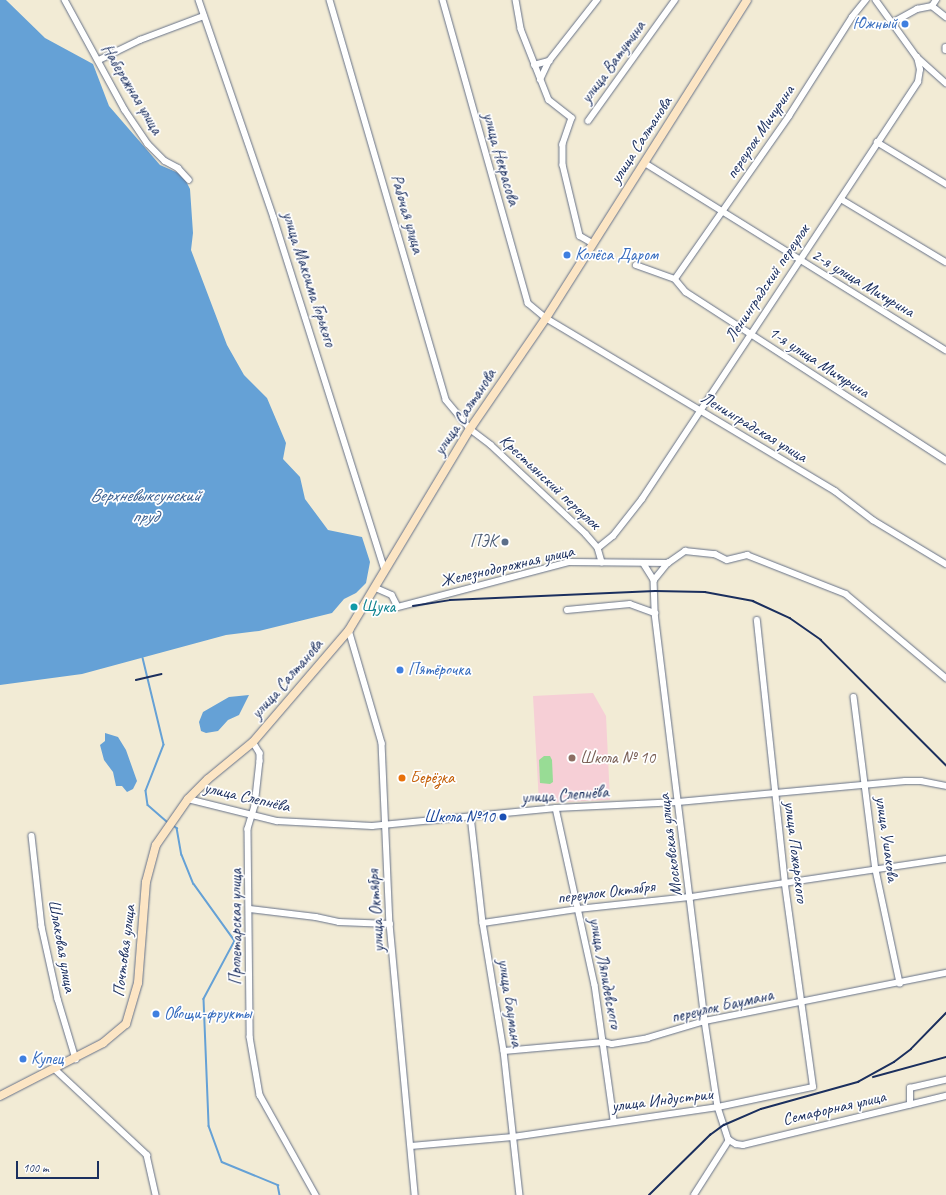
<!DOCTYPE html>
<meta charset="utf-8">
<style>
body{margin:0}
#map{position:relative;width:946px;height:1195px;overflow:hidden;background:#f2ebd5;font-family:Caveat,sans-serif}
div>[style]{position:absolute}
.built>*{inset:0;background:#f6cfd6}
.green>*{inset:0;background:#98dc95}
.water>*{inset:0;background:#65a1d6}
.stream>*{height:1.5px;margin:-0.75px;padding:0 0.75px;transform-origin:0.75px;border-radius:0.75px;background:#65a1d6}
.roads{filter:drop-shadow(0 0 1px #667188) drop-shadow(0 0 1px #667188)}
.street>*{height:5.5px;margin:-2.75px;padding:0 2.75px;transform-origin:2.75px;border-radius:2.75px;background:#fff}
.secondary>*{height:8px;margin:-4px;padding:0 4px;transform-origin:4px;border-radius:4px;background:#fce5c4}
.rail>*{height:1.5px;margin:-0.75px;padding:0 0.75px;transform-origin:0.75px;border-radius:0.75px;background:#1b2f5e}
.dots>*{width:11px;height:11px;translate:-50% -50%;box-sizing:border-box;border:2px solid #fff;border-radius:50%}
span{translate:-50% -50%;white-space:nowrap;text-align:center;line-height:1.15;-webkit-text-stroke:3.5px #fff;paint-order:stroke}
.shop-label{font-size:17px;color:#366cbe}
.right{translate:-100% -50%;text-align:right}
.left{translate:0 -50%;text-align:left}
.street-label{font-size:17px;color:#1b2f5e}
.service-label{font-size:17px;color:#4e5e75}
.culture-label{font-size:17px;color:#0d838f}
.education-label{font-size:17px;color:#785e54}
.food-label{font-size:17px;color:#c56008}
.transit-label{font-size:17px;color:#164399}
.water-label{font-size:18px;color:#395d8e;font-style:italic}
.scale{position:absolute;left:16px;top:1161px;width:83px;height:18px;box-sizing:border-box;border:2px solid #1b2f5e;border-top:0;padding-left:5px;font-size:12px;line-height:14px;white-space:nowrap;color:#1b2f5e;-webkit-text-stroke:3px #fff;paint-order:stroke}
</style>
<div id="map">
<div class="built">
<div style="clip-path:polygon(593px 693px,606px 716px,610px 800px,539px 803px,533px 696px)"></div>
</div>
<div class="green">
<div style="clip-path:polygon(544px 756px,550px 756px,552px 760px,553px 782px,550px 784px,540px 783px,539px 760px)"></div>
</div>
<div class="water">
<div style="clip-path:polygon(0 0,6px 0,45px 38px,93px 64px,109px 106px,160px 165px,183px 175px,190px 189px,193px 233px,191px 250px,227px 345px,244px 375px,267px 398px,286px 443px,283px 459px,300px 477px,305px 499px,328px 530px,362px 537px,370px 562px,366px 583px,356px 593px,344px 599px,332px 613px,259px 631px,226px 635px,82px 674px,0 685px)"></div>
<div style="clip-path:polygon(249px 695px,239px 715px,228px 720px,218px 731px,206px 733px,201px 731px,199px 722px,203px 712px,229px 697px)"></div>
<div style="clip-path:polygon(105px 733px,118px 737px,126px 750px,137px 781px,133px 789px,127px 792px,122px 786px,116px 786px,113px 772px,104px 760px,100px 745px,105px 741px)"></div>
</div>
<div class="stream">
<div style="left:143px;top:658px;width:89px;rotate:76.4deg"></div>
<div style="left:164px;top:745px;width:49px;rotate:111.4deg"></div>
<div style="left:146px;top:791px;width:14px;rotate:82deg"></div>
<div style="left:148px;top:805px;width:28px;rotate:41deg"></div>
<div style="left:174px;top:826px;width:4px;rotate:34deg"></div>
<div style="left:177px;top:828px;width:27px;rotate:80deg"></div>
<div style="left:182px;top:855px;width:31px;rotate:68deg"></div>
<div style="left:194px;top:884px;width:70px;rotate:54.3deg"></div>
<div style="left:235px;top:941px;width:66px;rotate:118.1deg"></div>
<div style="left:204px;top:999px;width:127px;rotate:87.7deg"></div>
<div style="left:209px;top:1126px;width:38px;rotate:70deg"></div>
<div style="left:222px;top:1162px;width:61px;rotate:22.3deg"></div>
<div style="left:278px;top:1185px;width:10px;rotate:79deg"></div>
</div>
<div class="roads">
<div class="street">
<div style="left:65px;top:0;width:125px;rotate:61.4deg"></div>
<div style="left:125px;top:110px;width:41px;rotate:55.9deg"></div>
<div style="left:148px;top:144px;width:24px;rotate:45deg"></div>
<div style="left:165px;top:161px;width:15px;rotate:28deg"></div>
<div style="left:178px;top:168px;width:16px;rotate:47deg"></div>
<div style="left:199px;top:0;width:231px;rotate:71deg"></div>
<div style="left:274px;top:218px;width:368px;rotate:72.5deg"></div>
<div style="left:330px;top:0;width:416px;rotate:73.8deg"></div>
<div style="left:446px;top:400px;width:38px;rotate:50deg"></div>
<div style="left:470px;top:429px;width:26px;rotate:37deg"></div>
<div style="left:491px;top:445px;width:130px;rotate:43.1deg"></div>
<div style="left:586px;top:534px;width:18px;rotate:49deg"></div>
<div style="left:598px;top:548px;width:15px;rotate:74deg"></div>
<div style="left:443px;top:0;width:315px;rotate:74.3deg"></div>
<div style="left:528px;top:303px;width:23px;rotate:40deg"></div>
<div style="left:546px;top:318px;width:337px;rotate:30.9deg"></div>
<div style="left:835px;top:491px;width:48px;rotate:37.3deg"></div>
<div style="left:873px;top:520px;width:85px;rotate:31.1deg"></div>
<div style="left:516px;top:0;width:29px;rotate:80deg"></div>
<div style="left:521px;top:29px;width:76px;rotate:68.5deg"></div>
<div style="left:549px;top:100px;width:29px;rotate:38deg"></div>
<div style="left:572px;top:118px;width:28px;rotate:109deg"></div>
<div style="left:563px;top:144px;width:21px;rotate:90deg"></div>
<div style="left:563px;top:165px;width:73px;rotate:76.5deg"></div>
<div style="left:580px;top:236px;width:14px;rotate:30deg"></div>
<div style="left:876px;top:0;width:70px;rotate:54.3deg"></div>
<div style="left:917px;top:57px;width:39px;rotate:42deg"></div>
<div style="left:932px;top:6px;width:18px;rotate:38deg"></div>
<div style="left:892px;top:23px;width:29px;rotate:-29deg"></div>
<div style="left:917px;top:9px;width:15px;rotate:-11deg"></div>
<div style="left:932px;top:6px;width:7px;rotate:-56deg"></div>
<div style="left:946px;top:47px;width:3px;rotate:90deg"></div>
<div style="left:99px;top:60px;width:46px;rotate:-26deg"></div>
<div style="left:140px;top:40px;width:68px;rotate:-20.6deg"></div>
<div style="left:534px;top:65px;width:16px;rotate:-15deg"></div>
<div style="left:540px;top:80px;width:21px;rotate:-65deg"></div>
<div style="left:549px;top:61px;width:78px;rotate:-51.8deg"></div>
<div style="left:588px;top:121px;width:149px;rotate:-54.3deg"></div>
<div style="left:877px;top:142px;width:81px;rotate:31.3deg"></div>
<div style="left:645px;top:163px;width:354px;rotate:31.9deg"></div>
<div style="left:841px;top:199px;width:122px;rotate:31deg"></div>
<div style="left:636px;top:265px;width:41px;rotate:19.7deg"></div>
<div style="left:675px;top:279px;width:17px;rotate:50deg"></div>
<div style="left:686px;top:292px;width:310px;rotate:32.9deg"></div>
<div style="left:675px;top:279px;width:199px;rotate:-55deg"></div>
<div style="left:789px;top:116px;width:117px;rotate:-57.5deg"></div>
<div style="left:852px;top:17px;width:22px;rotate:-51deg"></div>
<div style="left:598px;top:548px;width:19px;rotate:-39deg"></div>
<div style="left:613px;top:536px;width:47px;rotate:-51.9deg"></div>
<div style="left:642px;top:499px;width:500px;rotate:-56.5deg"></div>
<div style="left:918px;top:82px;width:12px;rotate:-81deg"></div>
<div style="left:920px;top:70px;width:13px;rotate:-103deg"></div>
<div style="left:644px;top:564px;width:19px;rotate:58deg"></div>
<div style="left:654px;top:580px;width:33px;rotate:88deg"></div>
<div style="left:655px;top:613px;width:411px;rotate:83deg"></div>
<div style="left:705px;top:1021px;width:87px;rotate:81.4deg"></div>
<div style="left:718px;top:1107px;width:35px;rotate:72deg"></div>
<div style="left:729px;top:1140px;width:8px;rotate:30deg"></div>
<div style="left:736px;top:1144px;width:7px;rotate:8deg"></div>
<div style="left:743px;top:1145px;width:209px;rotate:-13.6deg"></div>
<div style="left:654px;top:580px;width:22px;rotate:-51deg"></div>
<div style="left:376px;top:588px;width:17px;rotate:24deg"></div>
<div style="left:392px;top:595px;width:13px;rotate:63deg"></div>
<div style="left:398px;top:607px;width:178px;rotate:-14.7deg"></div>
<div style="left:570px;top:562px;width:98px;rotate:0.6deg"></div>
<div style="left:668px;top:563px;width:21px;rotate:-35deg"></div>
<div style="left:685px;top:551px;width:30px;rotate:6deg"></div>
<div style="left:715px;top:554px;width:13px;rotate:27deg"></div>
<div style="left:727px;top:560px;width:21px;rotate:-14deg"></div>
<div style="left:747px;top:555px;width:106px;rotate:21.5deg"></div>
<div style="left:846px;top:594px;width:131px;rotate:40deg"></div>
<div style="left:567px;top:610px;width:63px;rotate:-5.4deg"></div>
<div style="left:630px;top:604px;width:27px;rotate:20deg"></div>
<div style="left:349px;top:630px;width:118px;rotate:73.7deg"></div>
<div style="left:382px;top:743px;width:181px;rotate:87.5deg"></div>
<div style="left:390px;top:924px;width:272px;rotate:84.7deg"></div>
<div style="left:854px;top:697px;width:174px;rotate:82.8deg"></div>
<div style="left:876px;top:870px;width:116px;rotate:78deg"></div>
<div style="left:253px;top:742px;width:13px;rotate:58deg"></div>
<div style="left:260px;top:753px;width:8px;rotate:90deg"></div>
<div style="left:260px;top:761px;width:45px;rotate:96.3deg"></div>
<div style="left:255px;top:806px;width:24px;rotate:107deg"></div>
<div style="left:248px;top:829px;width:208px;rotate:89.4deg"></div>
<div style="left:250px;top:1037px;width:59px;rotate:80.2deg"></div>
<div style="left:260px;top:1095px;width:115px;rotate:60.8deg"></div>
<div style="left:188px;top:799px;width:92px;rotate:13.9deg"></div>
<div style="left:277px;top:821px;width:95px;rotate:3deg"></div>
<div style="left:372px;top:826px;width:185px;rotate:-5.6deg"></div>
<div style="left:556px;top:808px;width:122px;rotate:-2.8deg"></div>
<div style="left:678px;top:802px;width:228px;rotate:-5.3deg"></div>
<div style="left:905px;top:781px;width:16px"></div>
<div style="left:921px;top:781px;width:25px;rotate:11deg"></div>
<div style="left:556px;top:808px;width:181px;rotate:77.6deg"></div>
<div style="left:595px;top:985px;width:136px;rotate:82deg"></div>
<div style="left:471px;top:816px;width:108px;rotate:83.6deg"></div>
<div style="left:483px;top:923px;width:130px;rotate:80.7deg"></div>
<div style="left:504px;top:1051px;width:145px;rotate:83.7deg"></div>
<div style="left:32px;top:836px;width:92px;rotate:83.7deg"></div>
<div style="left:42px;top:927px;width:74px;rotate:77.5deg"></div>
<div style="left:58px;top:999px;width:63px;rotate:73.3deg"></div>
<div style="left:250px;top:909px;width:66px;rotate:6.9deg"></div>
<div style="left:316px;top:917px;width:24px;rotate:12deg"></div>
<div style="left:339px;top:922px;width:51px;rotate:2.2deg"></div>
<div style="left:483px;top:923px;width:96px;rotate:-8.4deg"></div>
<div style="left:578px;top:909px;width:114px;rotate:-6.1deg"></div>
<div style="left:691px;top:897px;width:258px;rotate:-8.5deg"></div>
<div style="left:504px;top:1051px;width:100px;rotate:-5.1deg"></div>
<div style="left:604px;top:1042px;width:8px;rotate:14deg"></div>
<div style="left:612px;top:1044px;width:36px;rotate:-9deg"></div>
<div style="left:648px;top:1038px;width:59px;rotate:-16.6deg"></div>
<div style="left:705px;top:1021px;width:246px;rotate:-11.3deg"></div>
<div style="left:56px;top:1070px;width:125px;rotate:43deg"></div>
<div style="left:147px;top:1155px;width:41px;rotate:77.3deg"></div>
<div style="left:910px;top:1105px;width:17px;rotate:-90deg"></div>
<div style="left:910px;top:1088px;width:37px;rotate:-13deg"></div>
<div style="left:411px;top:1146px;width:102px;rotate:-5deg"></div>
<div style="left:513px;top:1137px;width:207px;rotate:-8.3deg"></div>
<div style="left:718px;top:1107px;width:97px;rotate:-11.9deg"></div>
<div style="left:813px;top:1087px;width:205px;rotate:-97.9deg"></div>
<div style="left:785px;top:884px;width:265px;rotate:-96.1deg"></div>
<div style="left:694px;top:1195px;width:65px;rotate:-57.5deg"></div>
</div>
<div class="secondary">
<div style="left:0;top:1096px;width:116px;rotate:-27.2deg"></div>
<div style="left:103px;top:1043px;width:30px;rotate:-40deg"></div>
<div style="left:126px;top:1024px;width:43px;rotate:-73.7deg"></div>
<div style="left:138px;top:983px;width:101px;rotate:-85.5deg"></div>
<div style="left:146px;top:882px;width:38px;rotate:-75deg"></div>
<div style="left:156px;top:845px;width:56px;rotate:-55.2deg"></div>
<div style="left:188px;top:799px;width:28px;rotate:-45deg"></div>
<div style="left:208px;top:779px;width:58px;rotate:-39.4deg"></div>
<div style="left:253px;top:742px;width:148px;rotate:-49.4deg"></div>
<div style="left:349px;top:630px;width:235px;rotate:-59deg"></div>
<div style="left:470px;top:429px;width:135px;rotate:-55.6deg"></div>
<div style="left:546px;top:318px;width:376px;rotate:-57.7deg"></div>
</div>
</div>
<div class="rail">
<div style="left:413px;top:606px;width:37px;rotate:-9deg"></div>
<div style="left:450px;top:600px;width:205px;rotate:-2.5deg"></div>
<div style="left:655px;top:591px;width:50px;rotate:1.1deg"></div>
<div style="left:705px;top:592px;width:49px;rotate:10.6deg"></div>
<div style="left:753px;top:601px;width:41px;rotate:24.7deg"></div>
<div style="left:790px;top:618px;width:38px;rotate:35deg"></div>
<div style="left:821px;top:640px;width:177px;rotate:45deg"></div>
<div style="left:136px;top:680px;width:26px;rotate:-13deg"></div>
<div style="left:873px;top:1077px;width:76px;rotate:-15.3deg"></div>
<div style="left:649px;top:1195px;width:86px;rotate:-44.5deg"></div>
<div style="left:710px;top:1135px;width:17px;rotate:-36deg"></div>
<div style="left:724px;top:1125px;width:40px;rotate:-23.4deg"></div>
<div style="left:761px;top:1109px;width:101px;rotate:-15.6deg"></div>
<div style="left:858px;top:1082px;width:41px;rotate:-29.1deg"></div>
<div style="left:894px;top:1062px;width:21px;rotate:-37deg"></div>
<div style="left:911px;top:1049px;width:50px;rotate:-45.8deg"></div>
</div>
<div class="dots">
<div style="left:905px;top:24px;background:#3f7fe0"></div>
<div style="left:567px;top:255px;background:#3f7fe0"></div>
<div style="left:505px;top:542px;background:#5c6f8a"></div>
<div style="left:354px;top:607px;background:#0f9aa8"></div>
<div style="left:400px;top:670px;background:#3f7fe0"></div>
<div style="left:572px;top:758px;background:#8d6e63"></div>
<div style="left:402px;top:778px;background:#e8710a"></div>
<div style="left:503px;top:817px;background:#1a4fb4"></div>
<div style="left:156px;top:1014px;background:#3f7fe0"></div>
<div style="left:23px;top:1059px;background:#3f7fe0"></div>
</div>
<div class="shop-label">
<span class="right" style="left:897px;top:24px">Южный</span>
<span class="left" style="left:575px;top:255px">Колёса Даром</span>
<span class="left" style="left:408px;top:670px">Пятёрочка</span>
<span class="left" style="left:164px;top:1014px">Овощи-фрукты</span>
<span class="left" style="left:31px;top:1059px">Купец</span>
</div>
<div class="street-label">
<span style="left:613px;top:62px;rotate:-54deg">улица Ватутина</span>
<span style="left:132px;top:89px;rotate:59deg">Набережная улица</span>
<span style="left:760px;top:132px;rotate:-56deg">переулок Мичурина</span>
<span style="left:641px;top:140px;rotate:-57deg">улица Салтанова</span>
<span style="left:501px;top:159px;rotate:74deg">улица Некрасова</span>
<span style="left:407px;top:214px;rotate:74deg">Рабочая улица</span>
<span style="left:309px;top:279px;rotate:72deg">улица Максима Горького</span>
<span style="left:767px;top:283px;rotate:-56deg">Ленинградский переулок</span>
<span style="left:863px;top:283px;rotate:31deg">2-я улица Мичурина</span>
<span style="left:819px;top:362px;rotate:33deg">1-я улица Мичурина</span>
<span style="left:465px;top:412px;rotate:-57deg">улица Салтанова</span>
<span style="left:754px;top:427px;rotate:31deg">Ленинградская улица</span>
<span style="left:550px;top:482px;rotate:43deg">Крестьянский переулок</span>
<span style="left:507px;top:566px;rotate:-13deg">Железнодорожная улица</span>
<span style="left:287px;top:679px;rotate:-49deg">улица Салтанова</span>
<span style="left:565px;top:795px;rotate:-4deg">улица Слепнёва</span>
<span style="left:247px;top:797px;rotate:13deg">улица Слепнёва</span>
<span style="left:887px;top:839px;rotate:82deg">улица Ушакова</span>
<span style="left:670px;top:845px;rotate:-97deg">Московская улица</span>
<span style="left:796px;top:852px;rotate:83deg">улица Пожарского</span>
<span style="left:606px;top:892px;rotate:-7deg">переулок Октября</span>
<span style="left:376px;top:911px;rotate:-94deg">улица Октября</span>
<span style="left:236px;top:927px;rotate:-90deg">Пролетарская улица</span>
<span style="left:62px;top:946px;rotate:80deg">Шлаковая улица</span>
<span style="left:124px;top:951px;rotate:-83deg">Почтовая улица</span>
<span style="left:605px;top:973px;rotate:79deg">улица Ляпидевского</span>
<span style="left:510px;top:1003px;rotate:81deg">улица Баумана</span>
<span style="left:722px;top:1006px;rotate:-13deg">переулок Баумана</span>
<span style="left:662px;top:1100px;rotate:-7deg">улица Индустрии</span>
<span style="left:834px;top:1108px;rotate:-13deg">Семафорная улица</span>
</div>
<div class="service-label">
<span class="right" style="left:497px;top:542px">ПЭК</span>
</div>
<div class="culture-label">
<span class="left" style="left:362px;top:607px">Щука</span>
</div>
<div class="education-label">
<span class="left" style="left:580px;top:758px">Школа № 10</span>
</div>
<div class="food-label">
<span class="left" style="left:410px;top:778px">Берёзка</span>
</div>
<div class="transit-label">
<span class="right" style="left:495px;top:817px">Школа №10</span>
</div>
<div class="water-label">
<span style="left:145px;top:506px">Верхневыксунский<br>пруд</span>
</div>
<div class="scale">100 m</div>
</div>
